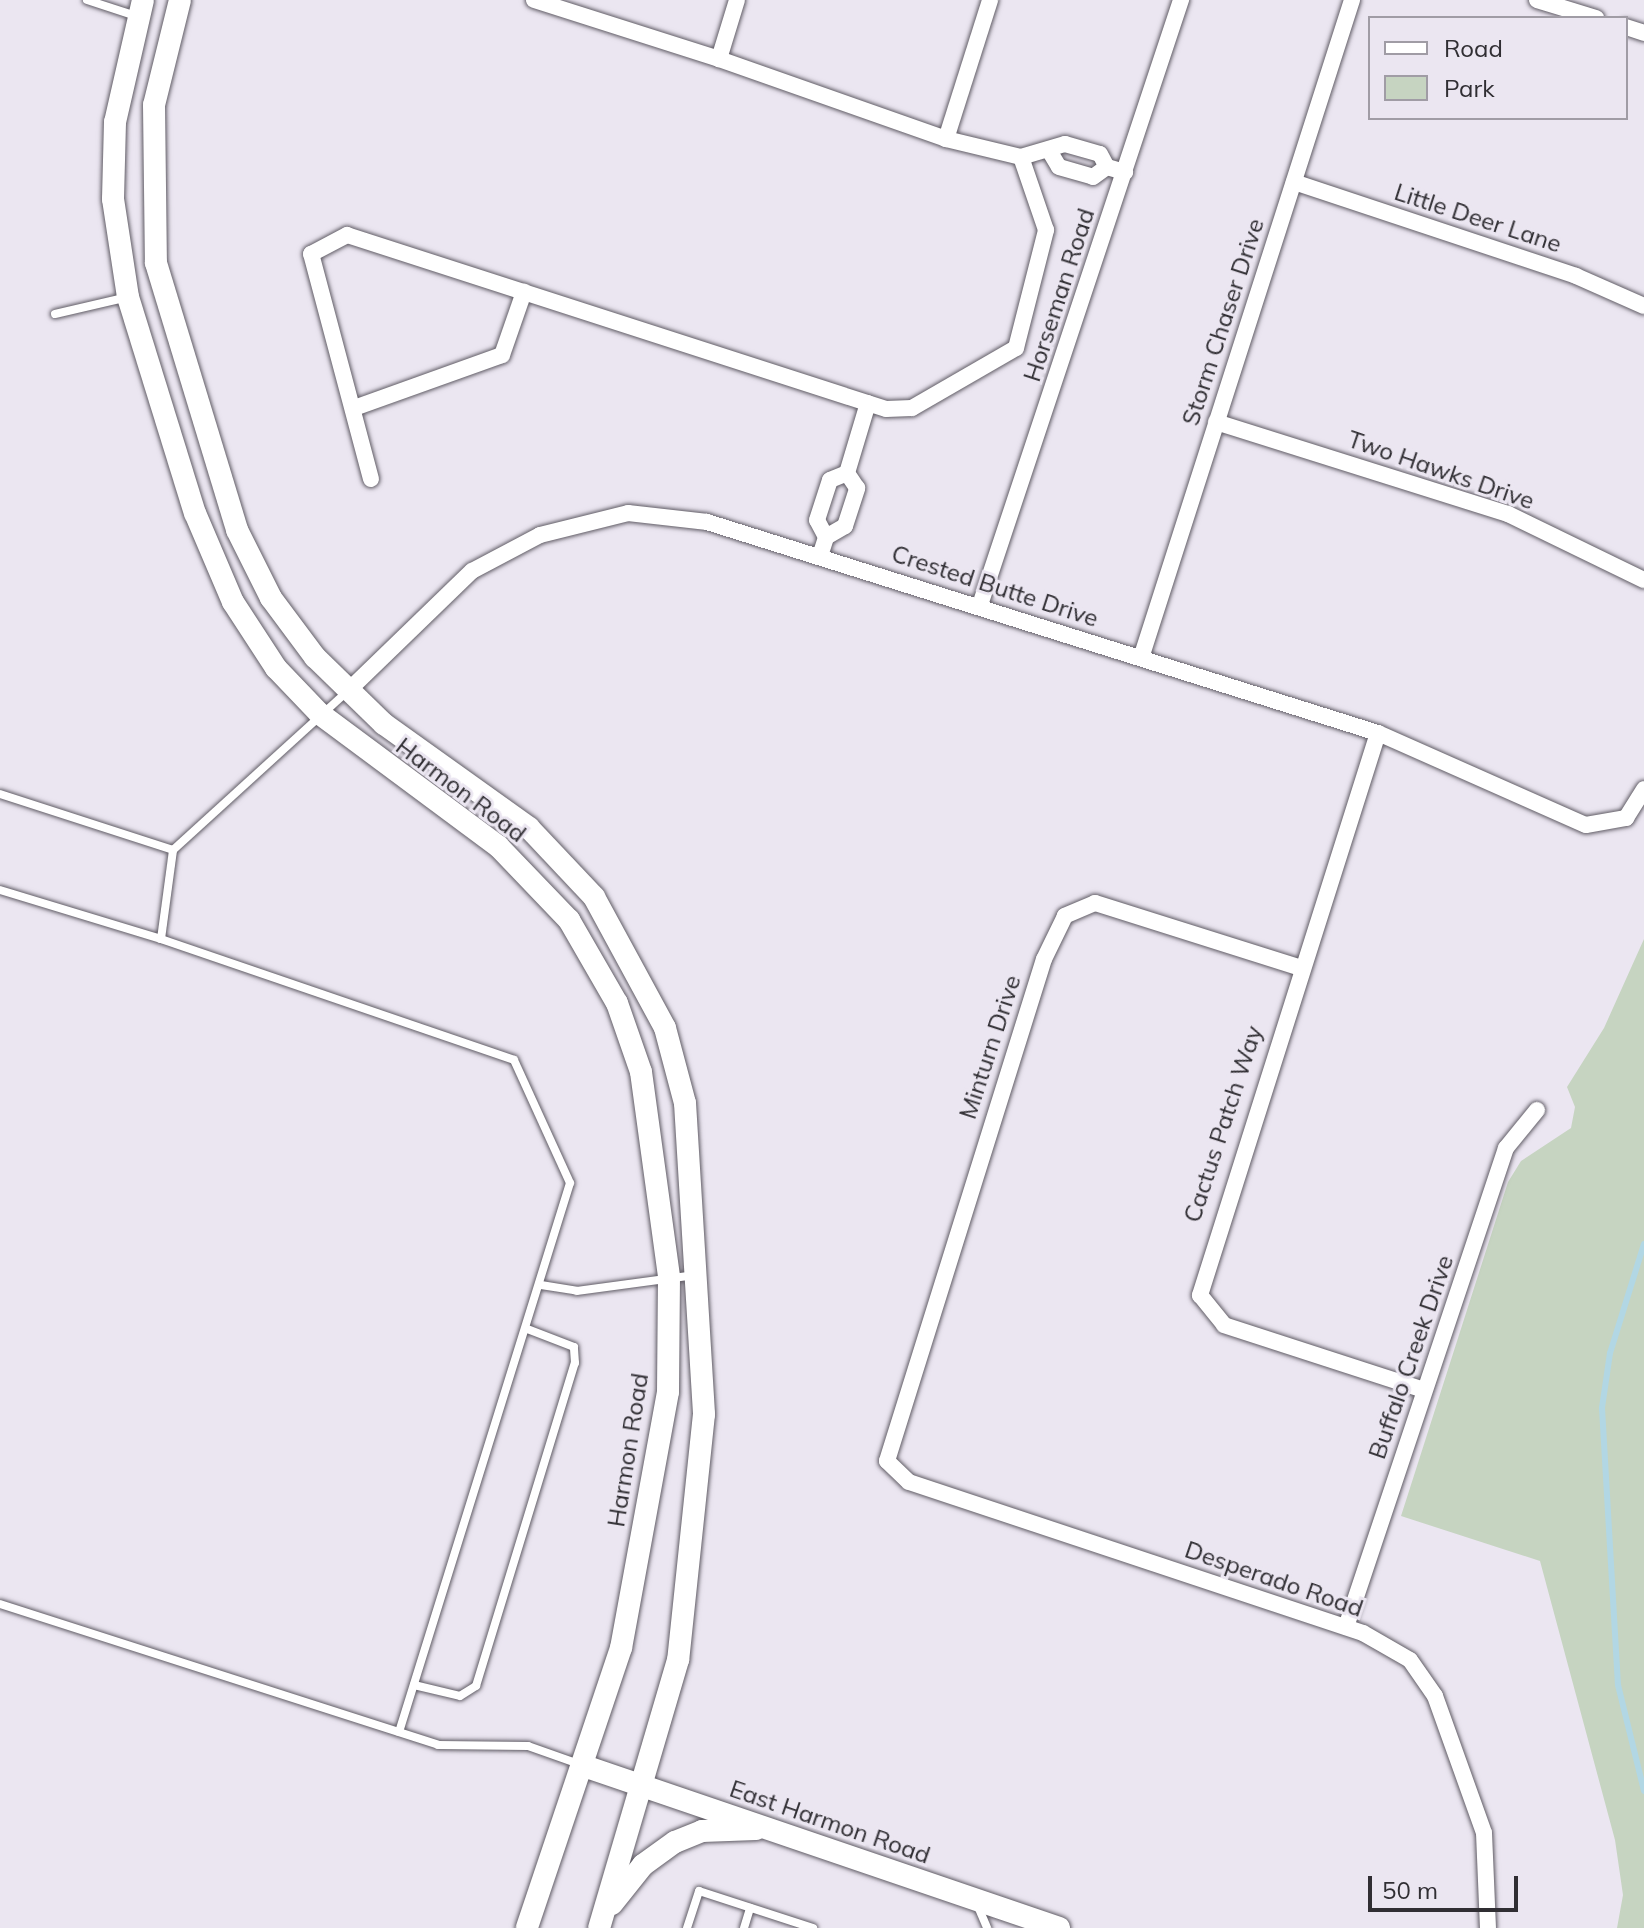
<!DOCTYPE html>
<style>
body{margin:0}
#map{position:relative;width:1644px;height:1928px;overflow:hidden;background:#ebe6f1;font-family:Mulish,sans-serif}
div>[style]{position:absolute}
.green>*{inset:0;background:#c6d4c1}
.stream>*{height:6px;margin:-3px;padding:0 3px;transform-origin:3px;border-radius:3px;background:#b2d7e4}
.roads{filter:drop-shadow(0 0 2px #605c65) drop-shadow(0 0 2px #605c65)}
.lane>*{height:8px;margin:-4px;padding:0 4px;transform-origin:4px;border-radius:4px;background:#fff}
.street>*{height:16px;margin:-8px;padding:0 8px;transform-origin:8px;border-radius:8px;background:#fff}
.secondary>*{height:22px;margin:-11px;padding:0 11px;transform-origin:11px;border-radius:11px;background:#fff}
span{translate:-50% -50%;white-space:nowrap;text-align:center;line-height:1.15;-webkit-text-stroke:6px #ebe6f1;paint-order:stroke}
.street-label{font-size:24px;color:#302e33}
.legend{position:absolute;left:1368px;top:16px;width:260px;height:104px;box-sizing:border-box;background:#ebe6f1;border:2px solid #a09ca5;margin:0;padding:10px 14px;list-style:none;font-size:24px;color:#302e33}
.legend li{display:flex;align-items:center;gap:16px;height:40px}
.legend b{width:40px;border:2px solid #a09ca5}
.scale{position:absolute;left:1368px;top:1876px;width:150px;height:36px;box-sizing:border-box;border:4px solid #302e33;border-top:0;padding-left:10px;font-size:24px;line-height:28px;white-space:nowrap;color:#302e33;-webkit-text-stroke:6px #ebe6f1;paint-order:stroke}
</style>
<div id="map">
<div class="green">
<div style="clip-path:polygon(1644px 939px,1644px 1928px,1617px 1928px,1623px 1895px,1615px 1840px,1540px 1561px,1401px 1516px,1508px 1182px,1521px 1161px,1571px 1128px,1575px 1107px,1567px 1087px,1604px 1028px)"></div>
</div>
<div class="stream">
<div style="left:1644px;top:1244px;width:114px;rotate:107.3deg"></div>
<div style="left:1610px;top:1353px;width:56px;rotate:98.3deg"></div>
<div style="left:1602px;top:1408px;width:277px;rotate:86.7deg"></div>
<div style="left:1618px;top:1685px;width:109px;rotate:76.2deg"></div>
</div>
<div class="roads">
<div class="lane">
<div style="left:87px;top:0;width:52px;rotate:18.1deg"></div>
<div style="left:55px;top:314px;width:75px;rotate:-13.1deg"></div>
<div style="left:0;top:794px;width:182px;rotate:17.9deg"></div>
<div style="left:173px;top:850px;width:238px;rotate:-42.3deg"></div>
<div style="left:0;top:890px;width:168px;rotate:16.9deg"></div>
<div style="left:161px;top:939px;width:90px;rotate:-82.3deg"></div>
<div style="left:161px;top:939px;width:373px;rotate:18.9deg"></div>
<div style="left:514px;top:1060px;width:135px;rotate:65.5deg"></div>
<div style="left:570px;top:1183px;width:575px;rotate:107.3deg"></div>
<div style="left:541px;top:1285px;width:36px;rotate:9deg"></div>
<div style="left:577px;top:1291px;width:119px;rotate:-7.7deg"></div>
<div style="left:0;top:1604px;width:460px;rotate:17.8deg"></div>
<div style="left:438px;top:1745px;width:90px;rotate:0.6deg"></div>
<div style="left:528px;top:1746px;width:57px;rotate:19.4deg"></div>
<div style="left:414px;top:1685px;width:47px;rotate:13.4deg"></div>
<div style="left:460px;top:1696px;width:19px;rotate:-32deg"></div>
<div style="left:476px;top:1686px;width:338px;rotate:-73deg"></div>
<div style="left:575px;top:1363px;width:16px;rotate:-94deg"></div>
<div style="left:574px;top:1347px;width:50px;rotate:-159deg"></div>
<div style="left:977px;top:1904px;width:26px;rotate:67deg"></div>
<div style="left:687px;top:1928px;width:39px;rotate:-72deg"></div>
<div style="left:699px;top:1891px;width:120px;rotate:18deg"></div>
<div style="left:744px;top:1928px;width:21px;rotate:-73deg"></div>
</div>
<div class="street">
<div style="left:534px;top:0;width:194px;rotate:17.7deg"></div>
<div style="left:737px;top:0;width:62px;rotate:107deg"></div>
<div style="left:719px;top:59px;width:241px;rotate:19.4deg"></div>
<div style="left:946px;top:139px;width:77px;rotate:13.5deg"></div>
<div style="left:1021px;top:157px;width:46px;rotate:-16.5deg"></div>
<div style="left:1065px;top:144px;width:36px;rotate:16deg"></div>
<div style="left:1100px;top:154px;width:15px;rotate:62deg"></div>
<div style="left:1107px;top:167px;width:19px;rotate:16deg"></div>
<div style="left:1537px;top:0;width:62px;rotate:17deg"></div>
<div style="left:1626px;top:27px;width:19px;rotate:18deg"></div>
<div style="left:946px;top:139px;width:146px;rotate:-72.4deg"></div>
<div style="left:1050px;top:152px;width:17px;rotate:59deg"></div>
<div style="left:1059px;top:167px;width:35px;rotate:16deg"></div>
<div style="left:1093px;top:177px;width:17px;rotate:-36deg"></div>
<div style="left:1294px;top:182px;width:297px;rotate:18.4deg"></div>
<div style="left:1576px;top:276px;width:74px;rotate:23.8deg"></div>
<div style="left:354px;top:408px;width:157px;rotate:-19.7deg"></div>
<div style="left:502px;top:355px;width:67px;rotate:-70.8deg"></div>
<div style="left:1216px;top:422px;width:306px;rotate:17.5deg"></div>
<div style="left:1508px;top:514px;width:151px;rotate:25.9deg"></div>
<div style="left:371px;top:479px;width:233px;rotate:-104.9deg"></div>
<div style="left:311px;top:254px;width:41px;rotate:-27.8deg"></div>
<div style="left:347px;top:235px;width:566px;rotate:17.89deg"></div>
<div style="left:886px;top:409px;width:26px;rotate:-2deg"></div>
<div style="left:912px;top:408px;width:120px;rotate:-30deg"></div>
<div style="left:1016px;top:348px;width:122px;rotate:-75.7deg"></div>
<div style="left:1046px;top:230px;width:77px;rotate:-108.9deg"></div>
<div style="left:826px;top:537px;width:22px;rotate:-30deg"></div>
<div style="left:845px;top:526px;width:40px;rotate:-72deg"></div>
<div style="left:857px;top:488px;width:18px;rotate:-124deg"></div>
<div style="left:820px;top:556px;width:20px;rotate:-72deg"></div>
<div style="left:826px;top:537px;width:19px;rotate:-118deg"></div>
<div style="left:817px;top:520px;width:42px;rotate:-72deg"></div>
<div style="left:830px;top:480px;width:18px;rotate:-22deg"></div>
<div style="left:847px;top:473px;width:73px;rotate:-73.3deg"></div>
<div style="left:980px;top:605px;width:638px;rotate:-71.62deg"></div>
<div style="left:1141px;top:658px;width:691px;rotate:-72.22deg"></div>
<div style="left:349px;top:690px;width:171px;rotate:-44.1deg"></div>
<div style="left:472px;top:571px;width:77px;rotate:-27.9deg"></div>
<div style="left:540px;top:535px;width:91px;rotate:-14deg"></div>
<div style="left:628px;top:513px;width:80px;rotate:6.5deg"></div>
<div style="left:707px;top:522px;width:703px;rotate:17.46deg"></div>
<div style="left:1378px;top:733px;width:227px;rotate:23.9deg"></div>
<div style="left:1586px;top:825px;width:41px;rotate:-9.9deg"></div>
<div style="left:1626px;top:818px;width:34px;rotate:-58deg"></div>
<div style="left:1378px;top:733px;width:590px;rotate:107.57deg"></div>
<div style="left:1200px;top:1295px;width:38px;rotate:51deg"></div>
<div style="left:1224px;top:1325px;width:210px;rotate:18deg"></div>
<div style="left:1298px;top:967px;width:213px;rotate:-162.5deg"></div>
<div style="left:1095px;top:903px;width:33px;rotate:157deg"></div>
<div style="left:1065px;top:916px;width:48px;rotate:116deg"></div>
<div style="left:1044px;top:959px;width:526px;rotate:107.37deg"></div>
<div style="left:887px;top:1461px;width:30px;rotate:44deg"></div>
<div style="left:909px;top:1482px;width:478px;rotate:18.4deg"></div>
<div style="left:1363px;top:1633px;width:54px;rotate:29.9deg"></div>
<div style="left:1410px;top:1660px;width:44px;rotate:55.2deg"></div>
<div style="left:1435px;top:1696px;width:145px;rotate:70.3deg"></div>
<div style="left:1484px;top:1833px;width:95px;rotate:87.6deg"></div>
<div style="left:1346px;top:1627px;width:505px;rotate:-71.53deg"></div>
<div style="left:1506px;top:1148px;width:49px;rotate:-50.8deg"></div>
</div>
<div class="secondary">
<div style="left:143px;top:0;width:125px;rotate:102.9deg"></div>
<div style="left:115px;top:122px;width:77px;rotate:91.5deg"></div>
<div style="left:113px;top:199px;width:99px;rotate:81.3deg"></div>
<div style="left:128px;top:297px;width:226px;rotate:72.8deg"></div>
<div style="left:195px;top:513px;width:97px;rotate:66.9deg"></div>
<div style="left:233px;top:602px;width:79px;rotate:56.9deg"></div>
<div style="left:276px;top:668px;width:64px;rotate:46.3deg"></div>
<div style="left:320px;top:714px;width:222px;rotate:36.6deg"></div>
<div style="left:498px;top:846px;width:103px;rotate:46.2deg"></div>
<div style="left:569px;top:920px;width:96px;rotate:60deg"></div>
<div style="left:617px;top:1003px;width:73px;rotate:70.8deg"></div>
<div style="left:641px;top:1072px;width:207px;rotate:82.2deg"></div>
<div style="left:669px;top:1277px;width:115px;rotate:90.5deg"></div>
<div style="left:668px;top:1392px;width:260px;rotate:100.4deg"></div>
<div style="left:621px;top:1648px;width:295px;rotate:108.6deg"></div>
<div style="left:180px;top:0;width:108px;rotate:103.9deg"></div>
<div style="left:154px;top:105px;width:158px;rotate:89.3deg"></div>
<div style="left:156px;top:263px;width:279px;rotate:73.1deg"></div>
<div style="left:237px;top:530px;width:76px;rotate:63.4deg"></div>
<div style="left:271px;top:598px;width:74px;rotate:53.3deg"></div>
<div style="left:315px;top:657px;width:96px;rotate:44.2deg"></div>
<div style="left:384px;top:724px;width:178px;rotate:35.6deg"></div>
<div style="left:529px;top:828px;width:95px;rotate:46.7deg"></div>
<div style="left:594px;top:897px;width:149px;rotate:61.5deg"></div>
<div style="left:665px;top:1028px;width:78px;rotate:75.1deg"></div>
<div style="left:685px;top:1103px;width:312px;rotate:86.5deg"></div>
<div style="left:704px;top:1414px;width:247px;rotate:96deg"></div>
<div style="left:678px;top:1660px;width:279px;rotate:106.4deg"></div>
<div style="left:584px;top:1766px;width:502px;rotate:18.83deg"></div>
<div style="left:612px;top:1904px;width:50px;rotate:-51.5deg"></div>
<div style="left:643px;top:1865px;width:39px;rotate:-36deg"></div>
<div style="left:675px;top:1842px;width:29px;rotate:-22deg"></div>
<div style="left:702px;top:1831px;width:54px;rotate:-2.1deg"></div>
</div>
</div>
<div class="street-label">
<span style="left:1478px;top:218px;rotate:18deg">Little Deer Lane</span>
<span style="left:1059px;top:295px;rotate:-72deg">Horseman Road</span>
<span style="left:1223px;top:322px;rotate:-72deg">Storm Chaser Drive</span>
<span style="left:1441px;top:470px;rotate:19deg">Two Hawks Drive</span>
<span style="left:995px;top:586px;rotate:18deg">Crested Butte Drive</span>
<span style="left:461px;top:790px;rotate:37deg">Harmon Road</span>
<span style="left:990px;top:1047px;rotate:-72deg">Minturn Drive</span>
<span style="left:1223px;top:1124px;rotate:-72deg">Cactus Patch Way</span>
<span style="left:1411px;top:1357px;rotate:-71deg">Buffalo Creek Drive</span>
<span style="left:628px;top:1450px;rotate:-81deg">Harmon Road</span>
<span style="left:1274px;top:1579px;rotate:19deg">Desperado Road</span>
<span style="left:830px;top:1822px;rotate:19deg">East Harmon Road</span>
</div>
<ul class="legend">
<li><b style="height:10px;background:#fff"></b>Road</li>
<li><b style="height:22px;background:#c6d4c1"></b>Park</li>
</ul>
<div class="scale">50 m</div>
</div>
